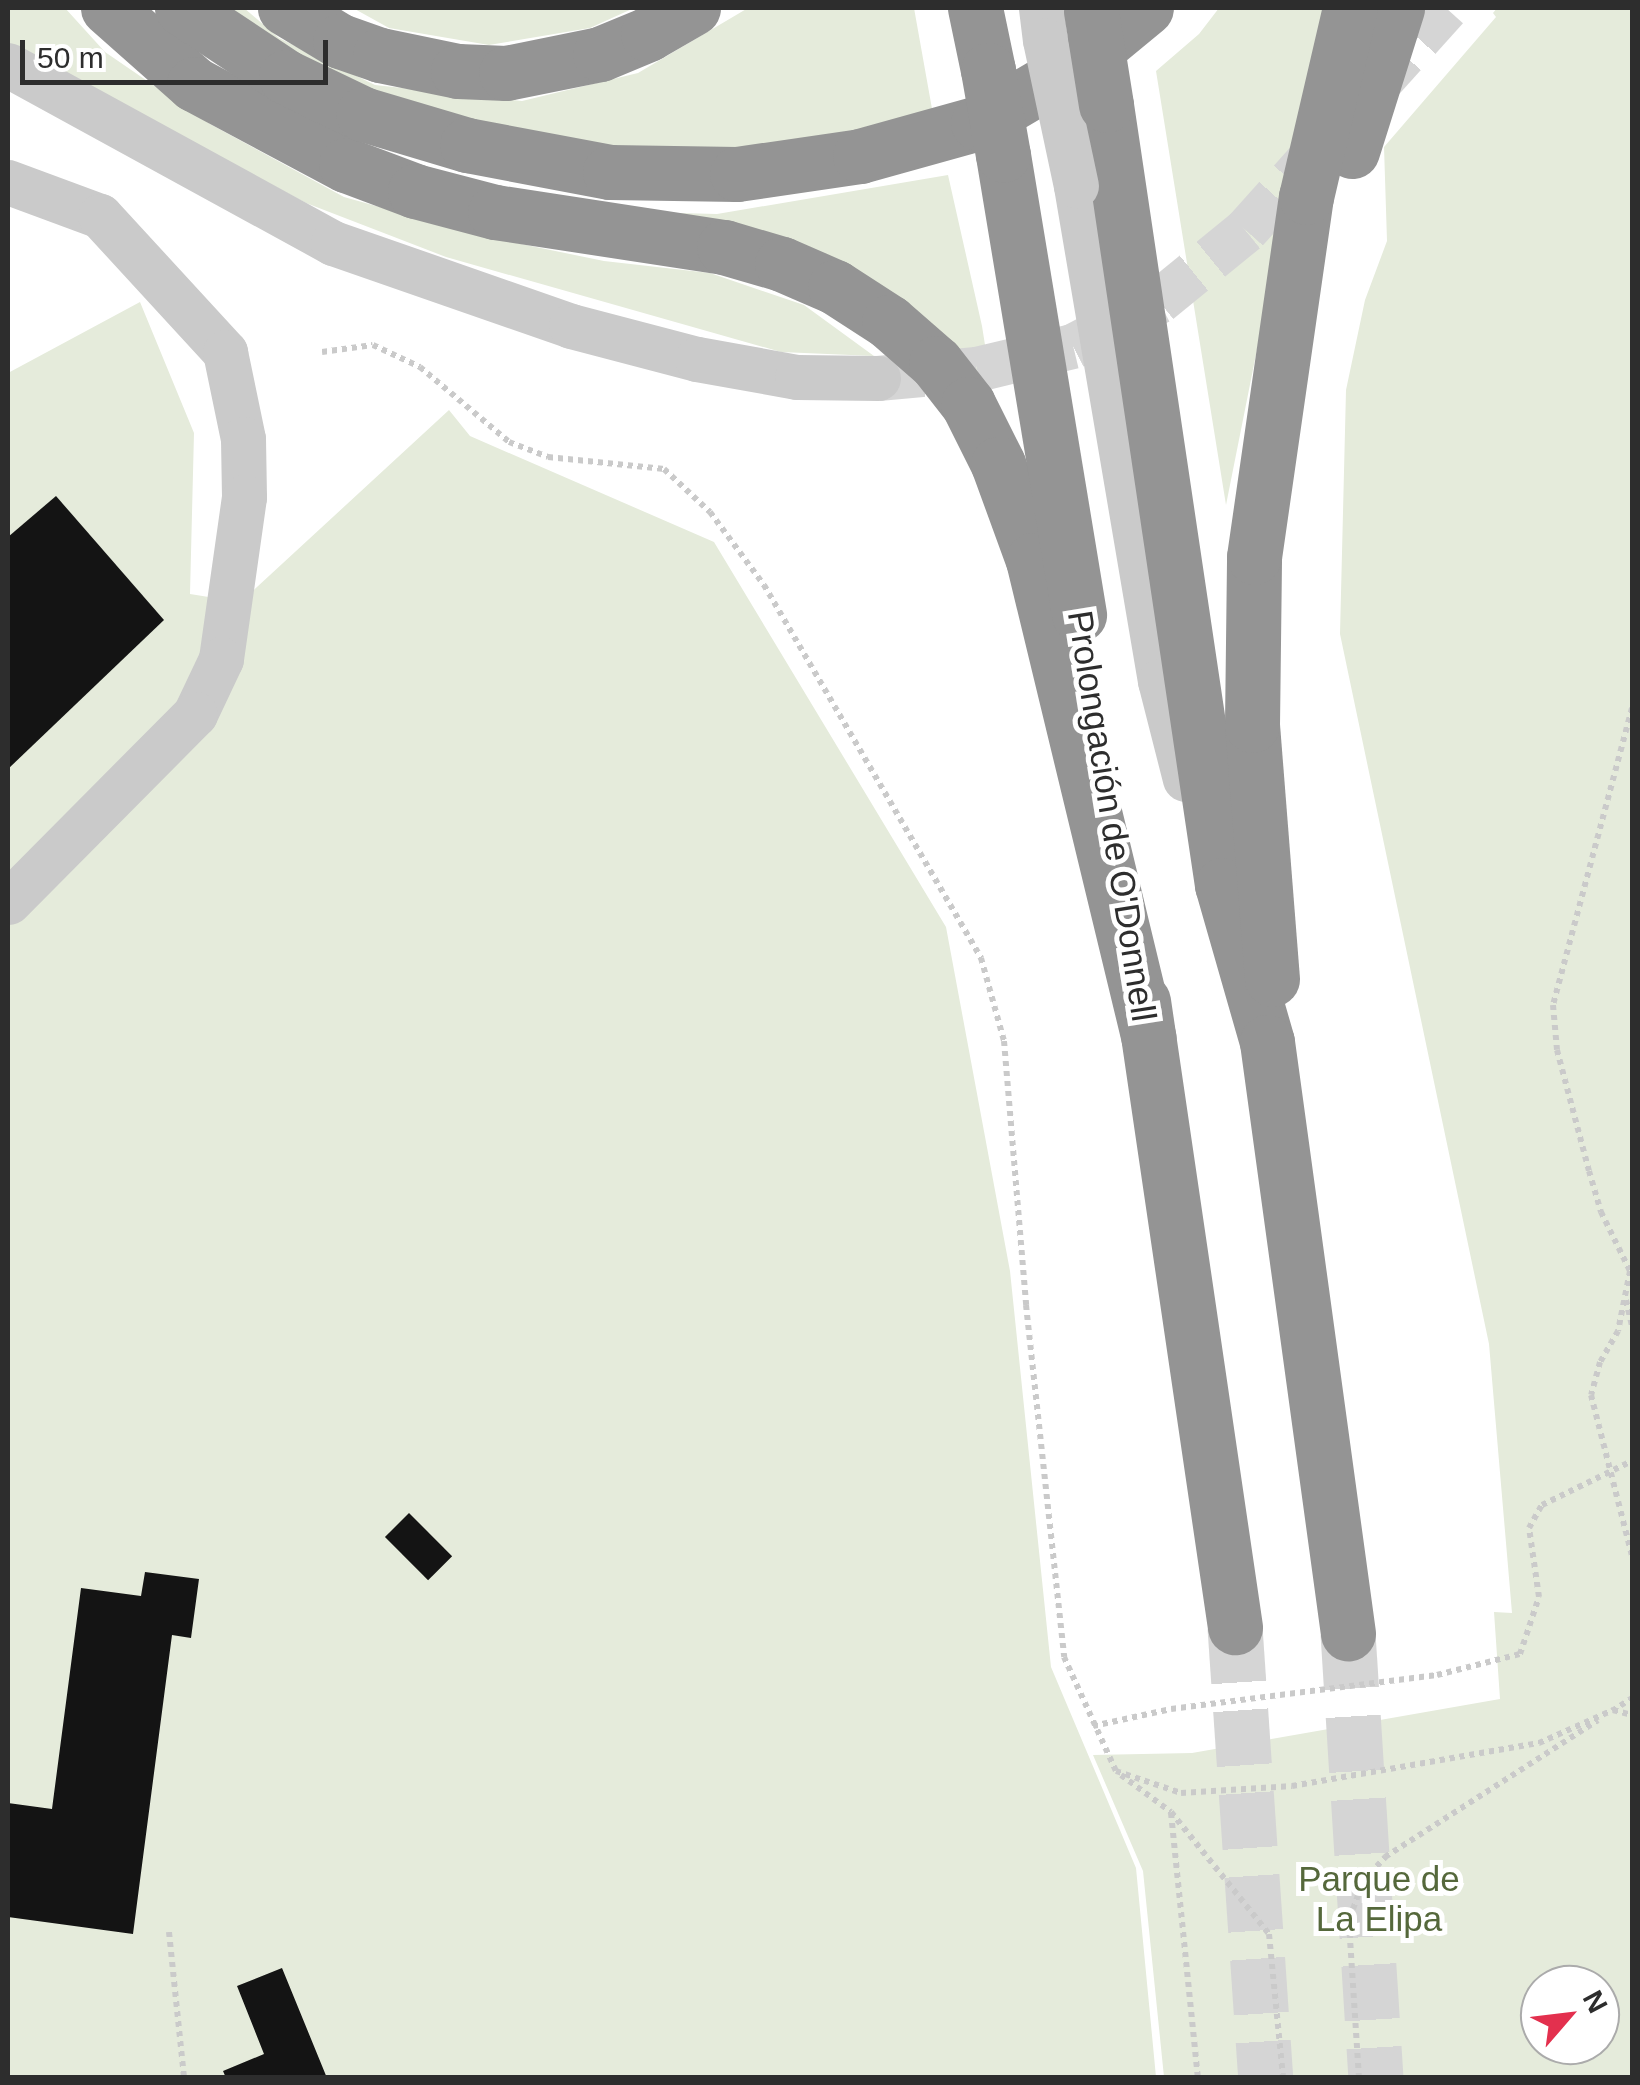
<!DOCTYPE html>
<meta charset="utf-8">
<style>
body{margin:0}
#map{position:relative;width:1640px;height:2085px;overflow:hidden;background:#fff;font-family:Helvetica,sans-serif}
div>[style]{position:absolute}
.green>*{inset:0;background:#e5ebdb}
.building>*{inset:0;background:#141414;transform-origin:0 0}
.minor-tunnel>*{height:45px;margin-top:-22.5px;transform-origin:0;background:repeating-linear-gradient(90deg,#d5d5d5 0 45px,transparent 0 67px)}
.highway-tunnel>*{height:55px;margin-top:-27.5px;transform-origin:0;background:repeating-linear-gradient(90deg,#d5d5d5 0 55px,transparent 0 83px)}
.path>*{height:6px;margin-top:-3px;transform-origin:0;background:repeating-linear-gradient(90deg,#cacaca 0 5px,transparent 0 10px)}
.minor>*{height:45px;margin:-22.5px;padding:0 22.5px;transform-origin:22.5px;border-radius:22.5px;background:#cacaca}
.highway>*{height:55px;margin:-27.5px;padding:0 27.5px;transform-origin:27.5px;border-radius:27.5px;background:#949494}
.minor-bridge>*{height:45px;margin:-22.5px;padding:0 22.5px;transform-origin:22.5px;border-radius:22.5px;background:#cacaca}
.highway-bridge>*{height:55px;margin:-27.5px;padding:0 27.5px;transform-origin:27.5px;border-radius:27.5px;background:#949494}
span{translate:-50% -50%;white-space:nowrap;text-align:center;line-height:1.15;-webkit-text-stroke:10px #fff;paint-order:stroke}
.street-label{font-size:35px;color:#2d2d2d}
.park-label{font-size:35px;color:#55683b}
.frame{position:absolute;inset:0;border:10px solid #2d2d2d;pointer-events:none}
.north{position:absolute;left:1520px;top:1965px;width:100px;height:100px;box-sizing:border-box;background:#fff;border:2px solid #ababab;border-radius:50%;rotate:62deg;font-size:28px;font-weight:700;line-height:40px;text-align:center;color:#2d2d2d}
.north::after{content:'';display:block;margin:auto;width:35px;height:45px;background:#e3304e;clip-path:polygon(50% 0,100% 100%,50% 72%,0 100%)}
.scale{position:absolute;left:20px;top:40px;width:308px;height:45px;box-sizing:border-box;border:5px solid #2d2d2d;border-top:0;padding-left:12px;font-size:30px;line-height:35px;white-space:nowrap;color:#2d2d2d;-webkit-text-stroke:8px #fff;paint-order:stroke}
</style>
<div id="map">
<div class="green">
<div style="clip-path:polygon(8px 8px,65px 8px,105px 52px,210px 124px,344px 197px,487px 237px,604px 261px,710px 273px,804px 305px,874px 356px,781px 352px,446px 257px,306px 203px,8px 44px)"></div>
<div style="clip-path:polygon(214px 8px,244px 8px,279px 38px,375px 85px,522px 101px,638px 73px,748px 8px,914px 8px,934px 120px,729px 153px,549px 145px,395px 106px)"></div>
<div style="clip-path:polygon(353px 8px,634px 8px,590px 28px,489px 45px,389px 28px)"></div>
<div style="clip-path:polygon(1219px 8px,1325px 8px,1226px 505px,1156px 71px,1199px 34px)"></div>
<div style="clip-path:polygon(evenodd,1497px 8px,1632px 8px,1632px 2077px,1164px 2077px,1143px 1871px,1093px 1755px,1192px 1753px,1500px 1699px,1494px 1612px,1512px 1613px,1489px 1344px,1340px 634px,1346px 390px,1365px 300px,1387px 241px,1384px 147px,1496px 17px,1493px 13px,1497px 8px,1540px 1985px,1600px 1985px,1600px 2045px,1540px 2045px,1540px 1985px)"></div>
<div style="clip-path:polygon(948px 175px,982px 326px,995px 408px,936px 338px,602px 211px,717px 214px)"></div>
<div style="clip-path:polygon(140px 302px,194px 433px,190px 594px,246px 603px,244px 599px,449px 410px,470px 436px,714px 542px,946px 927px,1010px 1271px,1051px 1667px,1136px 1868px,1156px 2077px,8px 2078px,8px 373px)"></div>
</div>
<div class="building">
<div style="clip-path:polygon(56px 496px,164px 620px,8px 769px,8px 537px)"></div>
<div style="left:409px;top:1513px;width:61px;height:34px;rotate:45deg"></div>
<div style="clip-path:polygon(145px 1572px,199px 1579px,191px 1638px,172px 1635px,133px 1934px,8px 1917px,8px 1803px,52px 1809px,81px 1588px,141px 1596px)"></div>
<div style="clip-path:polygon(282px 1968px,327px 2078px,226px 2078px,223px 2071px,264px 2054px,237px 1986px)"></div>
</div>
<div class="minor-tunnel">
<div style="left:1374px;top:88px;width:108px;rotate:-48deg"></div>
<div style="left:878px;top:378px;width:99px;rotate:-5.2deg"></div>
<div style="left:977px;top:369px;width:99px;rotate:-13.5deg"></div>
<div style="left:1073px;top:346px;width:97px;rotate:-27.6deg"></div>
<div style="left:1159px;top:301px;width:112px;rotate:-39.2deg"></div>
<div style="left:1246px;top:230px;width:113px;rotate:-48.2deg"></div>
</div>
<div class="highway-tunnel">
<div style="left:1235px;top:1627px;width:452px;rotate:86.1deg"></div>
<div style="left:1348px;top:1633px;width:446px;rotate:86.4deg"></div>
</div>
<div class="path">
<div style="left:322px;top:352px;width:51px;rotate:-7.8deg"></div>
<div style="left:373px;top:345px;width:52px;rotate:25.1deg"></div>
<div style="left:420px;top:367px;width:116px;rotate:40.1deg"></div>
<div style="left:509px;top:442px;width:42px;rotate:21deg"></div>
<div style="left:548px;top:457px;width:117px;rotate:5.9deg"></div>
<div style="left:664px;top:469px;width:63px;rotate:43.1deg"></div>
<div style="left:710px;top:512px;width:91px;rotate:53.5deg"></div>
<div style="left:764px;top:585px;width:432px;rotate:59.8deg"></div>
<div style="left:981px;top:958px;width:86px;rotate:74.5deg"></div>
<div style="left:1004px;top:1041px;width:265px;rotate:85.2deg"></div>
<div style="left:1026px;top:1305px;width:354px;rotate:83.8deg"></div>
<div style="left:1064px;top:1657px;width:125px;rotate:65.5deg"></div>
<div style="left:1116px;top:1771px;width:69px;rotate:18.7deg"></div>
<div style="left:1181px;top:1793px;width:111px;rotate:-3.6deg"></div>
<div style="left:1292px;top:1786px;width:251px;rotate:-9.9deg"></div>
<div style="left:1539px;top:1743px;width:81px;rotate:-24deg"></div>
<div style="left:1613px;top:1710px;width:20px;rotate:15deg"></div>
<div style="left:1632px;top:708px;width:307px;rotate:104.9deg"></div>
<div style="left:1553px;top:1005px;width:45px;rotate:84.9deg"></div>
<div style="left:1557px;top:1050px;width:125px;rotate:75.2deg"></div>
<div style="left:1589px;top:1171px;width:43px;rotate:73.7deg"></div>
<div style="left:1601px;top:1212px;width:66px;rotate:63.8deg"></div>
<div style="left:1630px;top:1271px;width:61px;rotate:101.3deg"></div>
<div style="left:1618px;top:1331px;width:36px;rotate:120deg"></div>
<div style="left:1600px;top:1362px;width:34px;rotate:105deg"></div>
<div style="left:1591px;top:1395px;width:166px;rotate:75.7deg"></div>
<div style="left:1626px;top:1300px;width:26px;rotate:77deg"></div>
<div style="left:1612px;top:1711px;width:24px;rotate:-33deg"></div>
<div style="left:1093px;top:1726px;width:80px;rotate:-12.3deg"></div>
<div style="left:1171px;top:1709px;width:268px;rotate:-7.3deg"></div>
<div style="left:1437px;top:1675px;width:86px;rotate:-14.2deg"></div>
<div style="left:1520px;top:1654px;width:60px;rotate:-71.6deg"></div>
<div style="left:1539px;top:1597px;width:70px;rotate:-98.2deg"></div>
<div style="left:1529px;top:1528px;width:26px;rotate:-61deg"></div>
<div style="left:1542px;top:1505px;width:100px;rotate:-26.1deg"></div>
<div style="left:1121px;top:1775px;width:62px;rotate:36.5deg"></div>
<div style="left:1171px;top:1812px;width:156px;rotate:51.2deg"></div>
<div style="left:1269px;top:1934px;width:145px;rotate:84.4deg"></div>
<div style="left:1171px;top:1813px;width:266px;rotate:84.2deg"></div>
<div style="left:169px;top:1932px;width:147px;rotate:84.1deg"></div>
<div style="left:1359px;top:2078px;width:140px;rotate:-93.7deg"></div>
<div style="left:1350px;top:1938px;width:29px;rotate:-84deg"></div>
<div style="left:1353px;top:1909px;width:30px;rotate:-70deg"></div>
<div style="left:1363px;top:1881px;width:33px;rotate:-47deg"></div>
<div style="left:1385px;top:1857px;width:253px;rotate:-32.7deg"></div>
</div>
<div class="minor">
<div style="left:1041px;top:8px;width:32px;rotate:83deg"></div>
<div style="left:8px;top:65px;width:371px;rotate:28.7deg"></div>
<div style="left:333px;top:243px;width:252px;rotate:19.2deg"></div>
<div style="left:571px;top:326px;width:130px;rotate:14.7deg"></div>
<div style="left:697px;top:359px;width:102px;rotate:10.2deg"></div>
<div style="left:797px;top:377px;width:81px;rotate:0.7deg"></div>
<div style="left:8px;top:182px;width:98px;rotate:20.3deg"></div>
<div style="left:100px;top:216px;width:185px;rotate:47.4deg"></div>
<div style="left:225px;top:352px;width:89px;rotate:78.3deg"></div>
<div style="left:243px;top:439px;width:58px;rotate:89deg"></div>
<div style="left:244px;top:497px;width:164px;rotate:98.1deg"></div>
<div style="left:221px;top:659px;width:61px;rotate:115.3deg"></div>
<div style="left:195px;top:714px;width:265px;rotate:134.8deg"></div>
<div style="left:1076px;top:186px;width:502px;rotate:80.37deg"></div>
<div style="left:1160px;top:681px;width:101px;rotate:75.7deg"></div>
</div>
<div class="highway">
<div style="left:108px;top:8px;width:115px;rotate:41.5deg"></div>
<div style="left:194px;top:84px;width:172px;rotate:28.1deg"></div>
<div style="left:346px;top:165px;width:74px;rotate:20.6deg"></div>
<div style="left:415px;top:191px;width:83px;rotate:14.7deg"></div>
<div style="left:495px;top:212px;width:232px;rotate:8.7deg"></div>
<div style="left:724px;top:247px;width:60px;rotate:16.3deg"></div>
<div style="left:782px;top:264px;width:58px;rotate:23.5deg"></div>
<div style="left:835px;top:287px;width:64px;rotate:32.9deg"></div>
<div style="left:889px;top:322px;width:62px;rotate:41.1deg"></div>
<div style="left:936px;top:363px;width:52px;rotate:52deg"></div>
<div style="left:968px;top:404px;width:67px;rotate:63.4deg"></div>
<div style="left:998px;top:464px;width:102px;rotate:70deg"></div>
<div style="left:1033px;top:560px;width:492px;rotate:76.4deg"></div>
<div style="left:182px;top:8px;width:125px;rotate:33.6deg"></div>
<div style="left:286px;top:77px;width:85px;rotate:25.7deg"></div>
<div style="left:363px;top:114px;width:109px;rotate:16.6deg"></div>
<div style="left:467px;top:145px;width:146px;rotate:10.7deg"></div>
<div style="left:610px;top:172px;width:127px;rotate:0.9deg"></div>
<div style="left:737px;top:174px;width:124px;rotate:-8.3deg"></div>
<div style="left:860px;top:156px;width:123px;rotate:-15.6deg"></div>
<div style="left:978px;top:123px;width:116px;rotate:-30.5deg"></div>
<div style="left:1078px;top:64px;width:88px;rotate:-39.5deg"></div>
<div style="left:285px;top:8px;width:64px;rotate:31deg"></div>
<div style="left:340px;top:41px;width:42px;rotate:19.3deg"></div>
<div style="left:380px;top:55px;width:80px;rotate:11.6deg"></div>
<div style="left:458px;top:71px;width:48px;rotate:2.4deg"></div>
<div style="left:506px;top:73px;width:96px;rotate:-11.4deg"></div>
<div style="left:600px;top:54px;width:52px;rotate:-22.6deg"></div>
<div style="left:648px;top:34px;width:52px;rotate:-30deg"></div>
<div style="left:975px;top:8px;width:63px;rotate:78.2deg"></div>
<div style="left:1106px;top:105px;width:789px;rotate:81.54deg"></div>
<div style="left:1222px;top:885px;width:163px;rotate:74deg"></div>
<div style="left:1267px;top:1042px;width:597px;rotate:82.2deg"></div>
<div style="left:1352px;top:151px;width:150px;rotate:-72.5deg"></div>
<div style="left:1003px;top:155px;width:466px;rotate:80.6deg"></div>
<div style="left:1272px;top:979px;width:255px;rotate:-94.5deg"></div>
<div style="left:1252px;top:725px;width:168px;rotate:-89.3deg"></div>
<div style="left:1254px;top:557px;width:364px;rotate:-81.8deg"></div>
<div style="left:1306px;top:197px;width:194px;rotate:-76.9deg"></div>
<div style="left:1143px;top:1001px;width:633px;rotate:81.64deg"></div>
</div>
<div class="minor-bridge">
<div style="left:1045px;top:40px;width:149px;rotate:78deg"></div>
</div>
<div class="highway-bridge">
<div style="left:1091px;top:11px;width:95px;rotate:80.9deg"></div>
<div style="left:988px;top:70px;width:86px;rotate:80deg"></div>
</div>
<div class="street-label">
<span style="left:1112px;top:816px;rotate:81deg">Prolongación de O'Donnell</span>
</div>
<div class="park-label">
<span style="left:1379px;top:1899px">Parque de<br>La Elipa</span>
</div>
<div class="frame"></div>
<div class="north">N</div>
<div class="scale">50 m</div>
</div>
